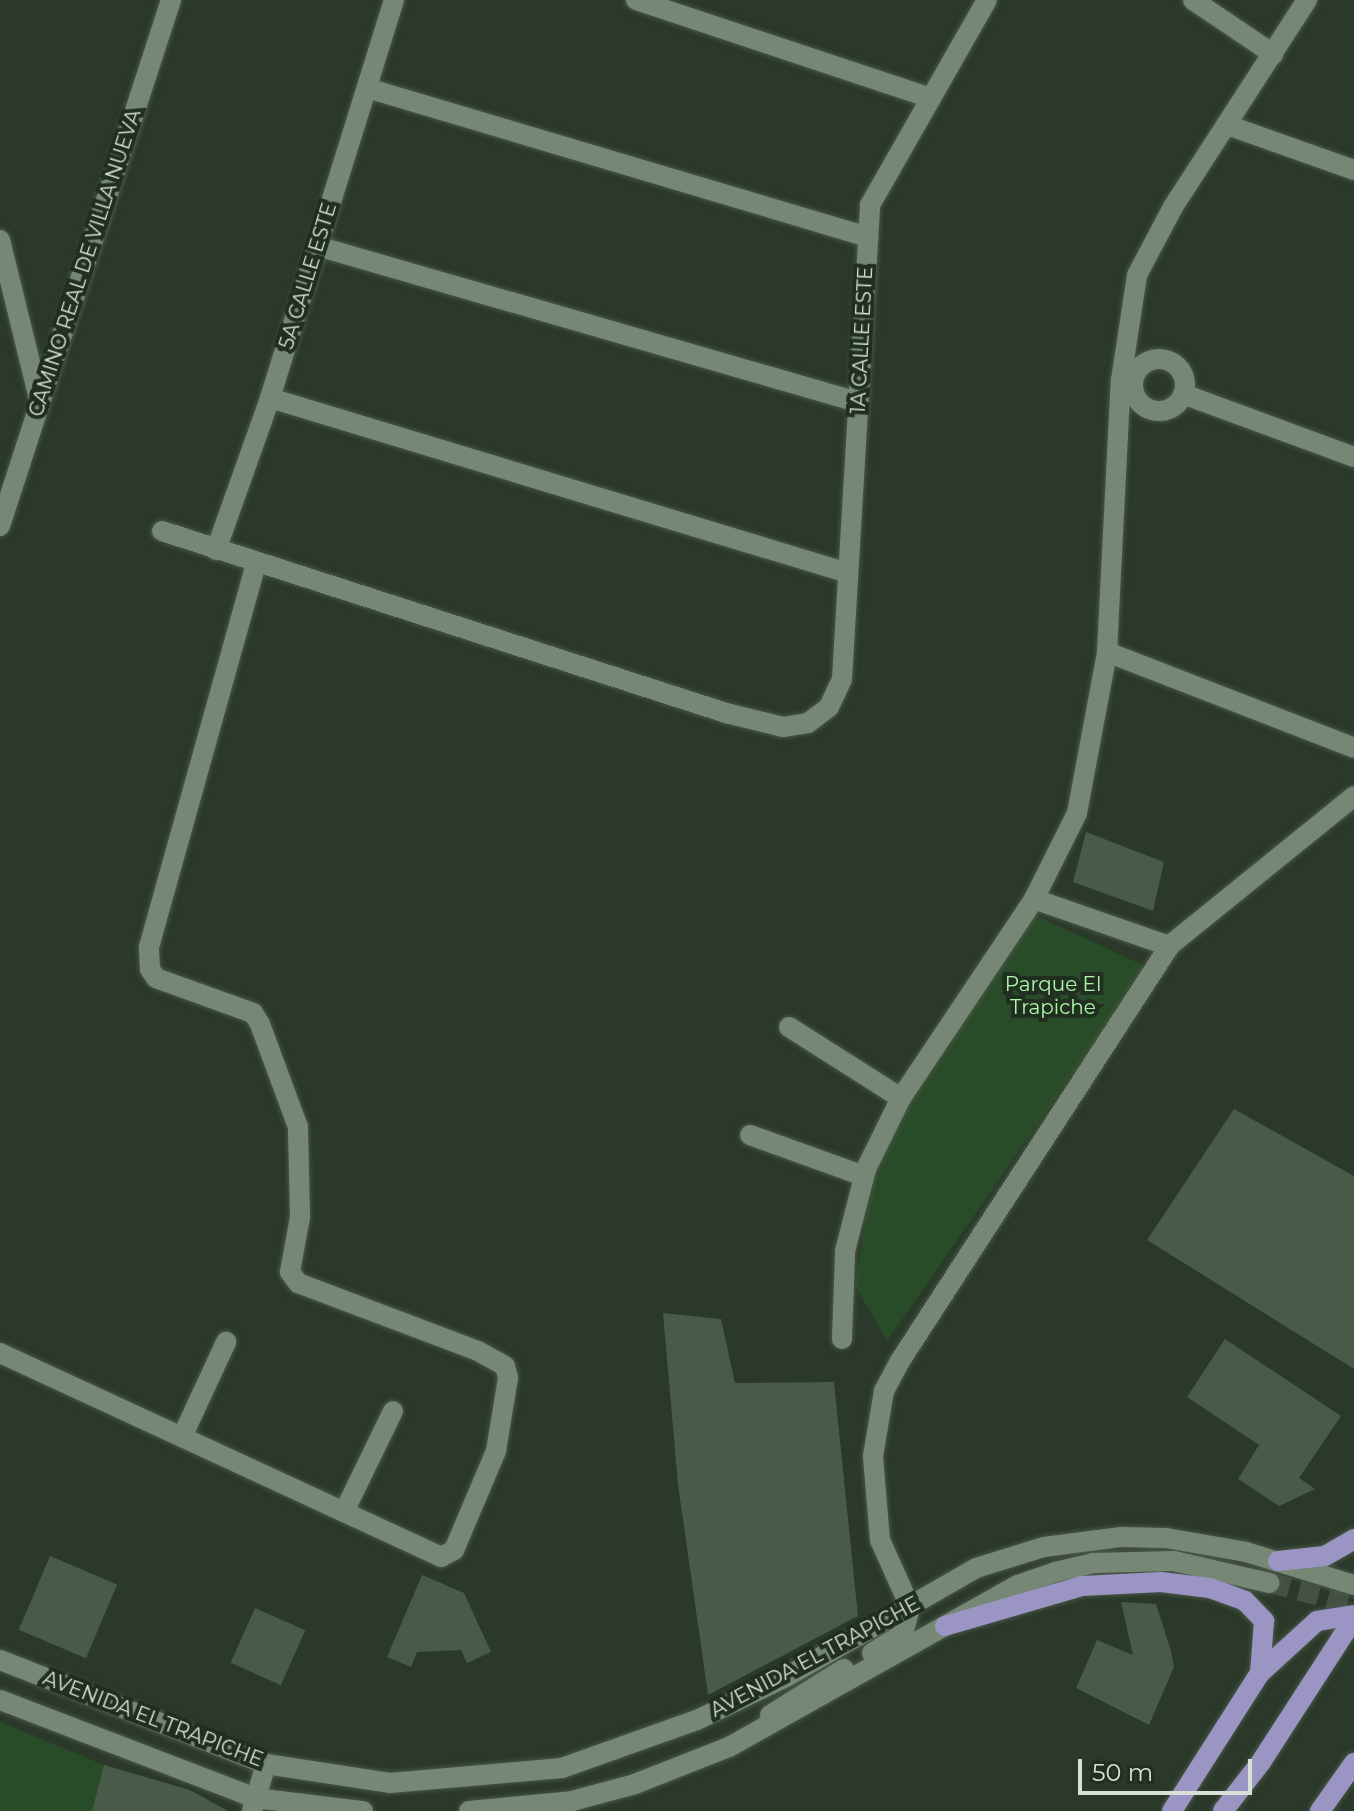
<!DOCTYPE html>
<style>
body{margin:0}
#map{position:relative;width:1354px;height:1811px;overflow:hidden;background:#2a3929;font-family:Montserrat,sans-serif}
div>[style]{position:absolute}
.green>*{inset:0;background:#294c28}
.building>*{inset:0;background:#495a48;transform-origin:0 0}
.secondary-tunnel>*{height:20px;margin-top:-10px;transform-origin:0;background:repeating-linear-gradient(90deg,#445243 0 20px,transparent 0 30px)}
.roads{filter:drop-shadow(0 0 2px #495648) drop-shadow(0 0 2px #495648)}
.minor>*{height:20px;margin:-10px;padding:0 10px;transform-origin:10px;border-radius:10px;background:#768875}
.minor>.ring{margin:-10px;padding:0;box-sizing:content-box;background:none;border:20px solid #768875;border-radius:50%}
.secondary>*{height:20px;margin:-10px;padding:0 10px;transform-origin:10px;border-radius:10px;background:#768875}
.primary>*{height:20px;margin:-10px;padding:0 10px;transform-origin:10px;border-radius:10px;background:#9a95c2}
span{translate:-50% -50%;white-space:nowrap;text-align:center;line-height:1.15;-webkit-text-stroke:8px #202f1f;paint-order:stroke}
.street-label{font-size:20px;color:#d7e1d7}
.park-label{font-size:20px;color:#adf5aa}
.scale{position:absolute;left:1078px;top:1759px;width:174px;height:36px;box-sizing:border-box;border:4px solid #d7e1d7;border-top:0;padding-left:10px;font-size:24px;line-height:28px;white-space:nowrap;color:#d7e1d7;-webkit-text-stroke:6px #202f1f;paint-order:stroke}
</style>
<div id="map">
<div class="green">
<div style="clip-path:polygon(1035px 915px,1147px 967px,887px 1341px,855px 1285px,872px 1180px,895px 1126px)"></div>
<div style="clip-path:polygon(0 1722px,104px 1765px,92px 1811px,0 1811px)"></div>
</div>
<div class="building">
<div style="clip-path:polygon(1086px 832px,1164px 862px,1153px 911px,1073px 882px)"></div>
<div style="clip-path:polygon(1234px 1109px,1354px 1176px,1354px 1369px,1147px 1240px)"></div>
<div style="clip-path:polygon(663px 1313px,721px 1319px,735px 1383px,834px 1382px,858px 1616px,708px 1695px,678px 1485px)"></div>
<div style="clip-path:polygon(1225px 1339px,1341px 1416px,1299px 1478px,1315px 1489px,1279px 1506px,1238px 1479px,1259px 1445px,1187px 1397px)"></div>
<div style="left:50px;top:1556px;width:73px;height:80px;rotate:23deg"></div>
<div style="clip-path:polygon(422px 1575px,464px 1593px,491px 1652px,467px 1663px,461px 1650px,417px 1652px,411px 1667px,387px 1657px)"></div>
<div style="clip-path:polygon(1121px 1602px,1156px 1604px,1171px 1651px,1174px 1667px,1149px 1725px,1076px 1688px,1097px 1640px,1133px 1655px)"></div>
<div style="left:255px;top:1608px;width:55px;height:60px;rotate:24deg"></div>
<div style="clip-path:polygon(104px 1765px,190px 1790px,228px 1811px,92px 1811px)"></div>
</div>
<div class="secondary-tunnel">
<div style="left:1270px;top:1583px;width:87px;rotate:14.7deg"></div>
</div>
<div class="roads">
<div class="minor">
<div style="left:636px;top:0;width:311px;rotate:18.4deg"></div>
<div style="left:1193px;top:0;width:97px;rotate:34deg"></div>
<div style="left:367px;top:88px;width:523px;rotate:16.56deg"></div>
<div style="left:1227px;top:125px;width:135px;rotate:19.5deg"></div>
<div style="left:0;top:240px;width:168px;rotate:76.2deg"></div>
<div style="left:317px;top:246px;width:563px;rotate:16.09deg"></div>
<div class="ring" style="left:1133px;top:359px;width:32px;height:32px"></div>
<div style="left:1183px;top:394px;width:182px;rotate:20.2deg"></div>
<div style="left:270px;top:398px;width:604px;rotate:16.84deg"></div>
<div style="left:0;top:526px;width:553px;rotate:-71.99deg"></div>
<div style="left:162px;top:531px;width:593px;rotate:17.88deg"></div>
<div style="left:726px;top:713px;width:59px;rotate:13.8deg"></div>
<div style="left:783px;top:727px;width:25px;rotate:-9deg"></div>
<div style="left:808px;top:723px;width:26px;rotate:-37deg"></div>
<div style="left:829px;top:707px;width:31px;rotate:-65deg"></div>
<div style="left:842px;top:679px;width:475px;rotate:-86.6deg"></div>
<div style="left:870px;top:205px;width:236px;rotate:-60.3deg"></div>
<div style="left:216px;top:550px;width:161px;rotate:-70.4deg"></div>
<div style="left:270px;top:398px;width:417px;rotate:-72.7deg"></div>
<div style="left:1107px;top:652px;width:265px;rotate:21.2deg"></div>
<div style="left:1034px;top:899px;width:143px;rotate:19.2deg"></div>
<div style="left:789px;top:1027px;width:133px;rotate:32.4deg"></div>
<div style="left:750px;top:1135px;width:121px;rotate:19.8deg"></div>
<div style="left:842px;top:1339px;width:88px;rotate:-88deg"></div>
<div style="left:845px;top:1251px;width:85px;rotate:-75.6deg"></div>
<div style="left:866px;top:1169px;width:79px;rotate:-63.8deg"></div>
<div style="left:901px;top:1098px;width:239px;rotate:-56.2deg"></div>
<div style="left:1034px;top:899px;width:96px;rotate:-63.4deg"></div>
<div style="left:1077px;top:813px;width:164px;rotate:-79.4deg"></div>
<div style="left:1107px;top:652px;width:272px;rotate:-87.1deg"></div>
<div style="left:1121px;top:380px;width:106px;rotate:-81.3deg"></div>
<div style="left:1137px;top:275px;width:77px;rotate:-62.1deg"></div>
<div style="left:1173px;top:207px;width:247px;rotate:-57.1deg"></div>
<div style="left:0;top:1353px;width:486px;rotate:24.8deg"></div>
<div style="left:441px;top:1557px;width:15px;rotate:-28deg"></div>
<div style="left:454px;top:1550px;width:108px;rotate:-67deg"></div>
<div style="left:496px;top:1451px;width:74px;rotate:-80.7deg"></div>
<div style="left:508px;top:1378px;width:12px;rotate:-104deg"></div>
<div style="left:505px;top:1366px;width:31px;rotate:-151deg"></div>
<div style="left:478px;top:1351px;width:192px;rotate:-159.3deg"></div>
<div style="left:298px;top:1283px;width:14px;rotate:-126deg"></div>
<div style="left:290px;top:1272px;width:56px;rotate:-79.7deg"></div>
<div style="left:300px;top:1217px;width:90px;rotate:-91.3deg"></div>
<div style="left:298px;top:1127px;width:110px;rotate:-110.3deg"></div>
<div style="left:260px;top:1024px;width:13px;rotate:-122deg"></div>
<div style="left:253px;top:1013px;width:103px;rotate:-160.2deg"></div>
<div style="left:156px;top:978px;width:11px;rotate:-124deg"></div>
<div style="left:150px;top:969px;width:22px;rotate:-93deg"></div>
<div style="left:149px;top:947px;width:399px;rotate:-74.4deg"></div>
<div style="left:182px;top:1437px;width:105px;rotate:-65.1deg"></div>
<div style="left:344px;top:1512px;width:112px;rotate:-64.1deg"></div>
<div style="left:910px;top:1607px;width:73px;rotate:-114.1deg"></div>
<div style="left:880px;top:1540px;width:84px;rotate:-94.8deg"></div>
<div style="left:873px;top:1456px;width:66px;rotate:-80.4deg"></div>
<div style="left:884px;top:1391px;width:34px;rotate:-62deg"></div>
<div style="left:900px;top:1361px;width:495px;rotate:-57deg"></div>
<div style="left:1169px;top:946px;width:238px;rotate:-39deg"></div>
<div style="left:252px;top:1811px;width:49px;rotate:-73.4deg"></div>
</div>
<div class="secondary">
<div style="left:872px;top:1653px;width:36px;rotate:-32deg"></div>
<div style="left:903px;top:1634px;width:28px;rotate:-75deg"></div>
<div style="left:0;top:1660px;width:286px;rotate:21.4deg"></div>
<div style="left:266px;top:1764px;width:125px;rotate:8.7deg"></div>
<div style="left:390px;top:1783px;width:173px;rotate:-5deg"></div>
<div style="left:562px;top:1768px;width:143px;rotate:-19.6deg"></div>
<div style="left:697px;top:1720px;width:99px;rotate:-25.8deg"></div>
<div style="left:786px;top:1677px;width:219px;rotate:-29.8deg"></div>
<div style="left:976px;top:1568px;width:71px;rotate:-17.2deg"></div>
<div style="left:1044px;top:1547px;width:78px;rotate:-7.4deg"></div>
<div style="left:1121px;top:1537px;width:45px;rotate:1.3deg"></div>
<div style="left:1166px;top:1538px;width:81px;rotate:9.9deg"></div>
<div style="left:1246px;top:1552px;width:113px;rotate:17deg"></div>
<div style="left:0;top:1700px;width:273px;rotate:21deg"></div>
<div style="left:255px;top:1798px;width:109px;rotate:6.9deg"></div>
<div style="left:770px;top:1715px;width:87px;rotate:-31.9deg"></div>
<div style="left:469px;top:1811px;width:103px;rotate:-5.5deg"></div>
<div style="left:572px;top:1801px;width:65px;rotate:-15.1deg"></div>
<div style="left:635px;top:1784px;width:101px;rotate:-21.5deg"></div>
<div style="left:729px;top:1747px;width:331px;rotate:-29.3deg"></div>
<div style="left:1018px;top:1585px;width:39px;rotate:-19deg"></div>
<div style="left:1055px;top:1572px;width:39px;rotate:-13deg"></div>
<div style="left:1093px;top:1563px;width:81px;rotate:-1.4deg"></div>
<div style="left:1174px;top:1561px;width:98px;rotate:12.9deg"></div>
</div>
<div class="primary">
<div style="left:1278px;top:1561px;width:47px;rotate:-6.1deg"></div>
<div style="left:1325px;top:1556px;width:34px;rotate:-30deg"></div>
<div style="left:945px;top:1626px;width:143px;rotate:-16.3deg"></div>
<div style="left:1082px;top:1586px;width:79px;rotate:-2.9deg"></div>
<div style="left:1161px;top:1582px;width:49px;rotate:7deg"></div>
<div style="left:1210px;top:1588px;width:37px;rotate:20deg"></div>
<div style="left:1245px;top:1601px;width:28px;rotate:46deg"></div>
<div style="left:1264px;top:1621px;width:52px;rotate:94.4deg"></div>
<div style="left:1172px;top:1811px;width:164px;rotate:-57.5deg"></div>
<div style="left:1260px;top:1673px;width:77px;rotate:-42.4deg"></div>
<div style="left:1317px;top:1621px;width:37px;rotate:-9deg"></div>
<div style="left:1223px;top:1811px;width:62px;rotate:-52.2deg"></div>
<div style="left:1261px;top:1762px;width:171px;rotate:-57.1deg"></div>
<div style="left:1320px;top:1811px;width:59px;rotate:-54.7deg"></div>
</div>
</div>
<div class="street-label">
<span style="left:85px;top:263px;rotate:-72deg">CAMINO REAL DE VILLA NUEVA</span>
<span style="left:308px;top:276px;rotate:-73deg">5A CALLE ESTE</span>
<span style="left:862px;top:340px;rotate:-87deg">1A CALLE ESTE</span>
<span style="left:815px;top:1657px;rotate:-28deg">AVENIDA EL TRAPICHE</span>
<span style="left:153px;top:1719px;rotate:21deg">AVENIDA EL TRAPICHE</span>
</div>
<div class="park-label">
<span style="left:1053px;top:996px">Parque El<br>Trapiche</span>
</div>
<div class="scale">50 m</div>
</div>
